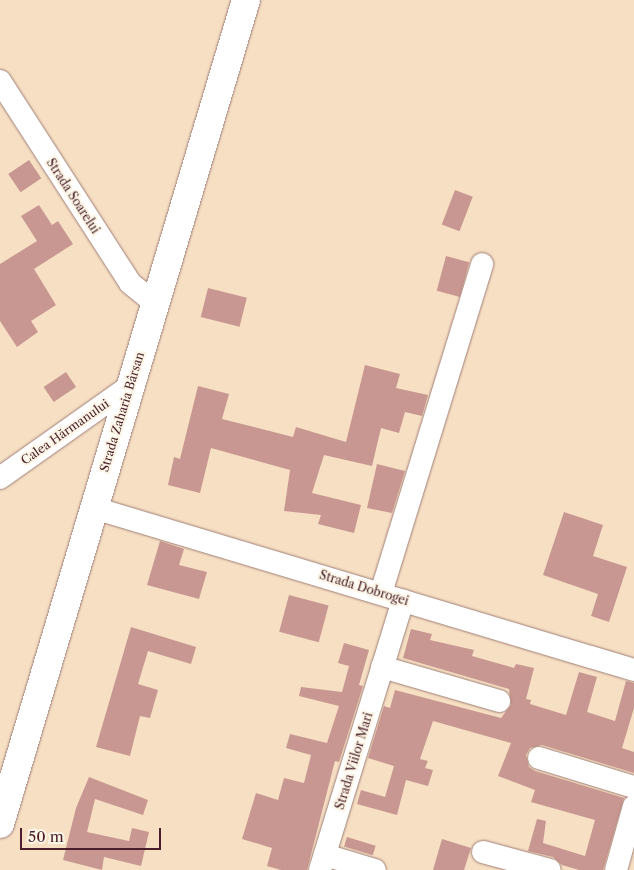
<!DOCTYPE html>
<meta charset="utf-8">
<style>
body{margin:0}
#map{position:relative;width:634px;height:870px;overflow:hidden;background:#f6dfc3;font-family:"Libre Caslon Text",serif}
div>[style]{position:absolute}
.building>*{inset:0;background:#c99791;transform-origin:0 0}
.roads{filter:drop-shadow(0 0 1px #a07f77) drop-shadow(0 0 1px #a07f77)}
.minor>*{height:22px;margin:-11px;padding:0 11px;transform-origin:11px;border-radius:11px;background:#fff}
.major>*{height:28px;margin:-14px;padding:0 14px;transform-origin:14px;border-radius:14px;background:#fff}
span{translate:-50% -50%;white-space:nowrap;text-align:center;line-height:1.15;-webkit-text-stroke:4px #fcf5e5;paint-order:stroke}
.street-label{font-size:12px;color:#4a1f2b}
.scale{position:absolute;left:20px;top:828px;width:141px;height:22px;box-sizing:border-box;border:2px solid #4a1f2b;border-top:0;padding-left:6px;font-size:15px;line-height:18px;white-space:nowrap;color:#4a1f2b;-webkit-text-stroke:4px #fcf5e5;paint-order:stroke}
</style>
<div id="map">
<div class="building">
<div style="left:29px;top:160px;width:22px;height:25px;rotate:56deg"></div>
<div style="left:455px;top:190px;width:19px;height:37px;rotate:21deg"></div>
<div style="clip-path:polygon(39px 205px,52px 225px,58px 221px,73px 244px,34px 269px,56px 305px,31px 321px,38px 332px,17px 347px,0 321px,0 264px,37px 241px,21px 216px)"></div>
<div style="left:446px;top:256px;width:24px;height:36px;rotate:15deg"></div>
<div style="left:208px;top:288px;width:40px;height:30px;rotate:14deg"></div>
<div style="clip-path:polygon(365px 365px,400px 374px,396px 388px,428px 395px,422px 416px,405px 412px,399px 433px,381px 428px,372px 466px,324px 455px,312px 493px,361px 505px,354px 533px,318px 524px,321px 515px,284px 511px,290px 470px,211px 448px,200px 493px,168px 485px,174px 457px,180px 459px,198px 386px,229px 394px,222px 419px,293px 437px,296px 427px,346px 442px)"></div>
<div style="left:66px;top:372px;width:18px;height:27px;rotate:56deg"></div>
<div style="clip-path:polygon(377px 464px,405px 471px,392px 513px,367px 508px)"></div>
<div style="clip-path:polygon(564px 512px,603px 525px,593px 556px,627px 567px,609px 622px,591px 616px,598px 594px,543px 575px)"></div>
<div style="clip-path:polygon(160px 541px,184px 549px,179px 565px,207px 572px,199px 599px,147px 585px)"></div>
<div style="left:289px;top:595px;width:41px;height:38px;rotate:15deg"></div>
<div style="clip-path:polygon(131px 627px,196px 647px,191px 664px,148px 651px,138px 684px,158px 690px,150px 718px,140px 716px,130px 756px,96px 747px)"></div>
<div style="clip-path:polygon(411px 629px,432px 634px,430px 640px,474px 650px,472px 656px,514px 668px,516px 664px,534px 668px,526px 699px,531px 700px,530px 704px,566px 715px,579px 672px,597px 677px,587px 712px,615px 721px,626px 681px,634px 683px,634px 708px,622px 748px,634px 752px,634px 773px,542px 745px,530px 748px,526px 755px,529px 767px,535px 771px,624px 798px,603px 870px,579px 870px,562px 865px,553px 857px,528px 851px,537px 819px,546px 821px,543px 843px,585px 856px,595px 820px,531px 802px,535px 790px,498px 776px,511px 743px,433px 721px,420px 759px,428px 761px,425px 768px,433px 770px,428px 786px,406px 780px,397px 815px,357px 804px,361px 790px,385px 797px,394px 766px,368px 758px,384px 706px,390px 708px,395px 690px,501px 718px,511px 705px,509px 689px,403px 658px)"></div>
<div style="clip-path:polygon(344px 643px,369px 650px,359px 685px,363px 686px,339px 762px,335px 761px,307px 870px,281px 870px,267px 866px,272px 848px,242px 839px,256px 793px,278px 800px,284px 778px,304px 783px,311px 755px,286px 748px,290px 734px,327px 743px,339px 706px,299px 696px,301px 687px,342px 692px,349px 666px,338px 663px)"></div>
<div style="clip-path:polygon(89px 777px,148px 800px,143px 815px,95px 799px,87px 832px,129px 841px,132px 828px,149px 832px,141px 866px,104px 857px,102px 870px,63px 860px,76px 808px)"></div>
<div style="left:347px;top:837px;width:30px;height:10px;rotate:17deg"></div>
<div style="clip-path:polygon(442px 839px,471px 848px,464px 870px,433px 870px)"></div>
</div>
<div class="roads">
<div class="minor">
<div style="left:0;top:81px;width:240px;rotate:57.2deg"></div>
<div style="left:130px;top:283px;width:32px;rotate:39deg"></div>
<div style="left:0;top:478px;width:159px;rotate:-35.3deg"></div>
<div style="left:94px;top:508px;width:564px;rotate:16.7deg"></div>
<div style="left:381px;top:593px;width:344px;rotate:-72.9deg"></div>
<div style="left:382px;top:667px;width:122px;rotate:16.2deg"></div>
<div style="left:539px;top:758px;width:99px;rotate:17deg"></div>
<div style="left:483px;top:852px;width:69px;rotate:15deg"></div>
<div style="left:325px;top:855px;width:52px;rotate:16.7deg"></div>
<div style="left:320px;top:870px;width:282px;rotate:-72.9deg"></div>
<div style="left:616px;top:870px;width:66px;rotate:-74.3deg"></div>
</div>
<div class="major">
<div style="left:0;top:824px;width:860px;rotate:-73.38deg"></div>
</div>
</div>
<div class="street-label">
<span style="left:73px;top:196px;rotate:57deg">Strada Soarelui</span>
<span style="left:122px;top:412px;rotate:-73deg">Strada Zaharia Bârsan</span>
<span style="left:65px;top:432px;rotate:-35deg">Calea Hărmanului</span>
<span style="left:364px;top:588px;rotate:17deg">Strada Dobrogei</span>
<span style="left:354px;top:761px;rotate:-73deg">Strada Viilor Mari</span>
</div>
<div class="scale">50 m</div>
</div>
